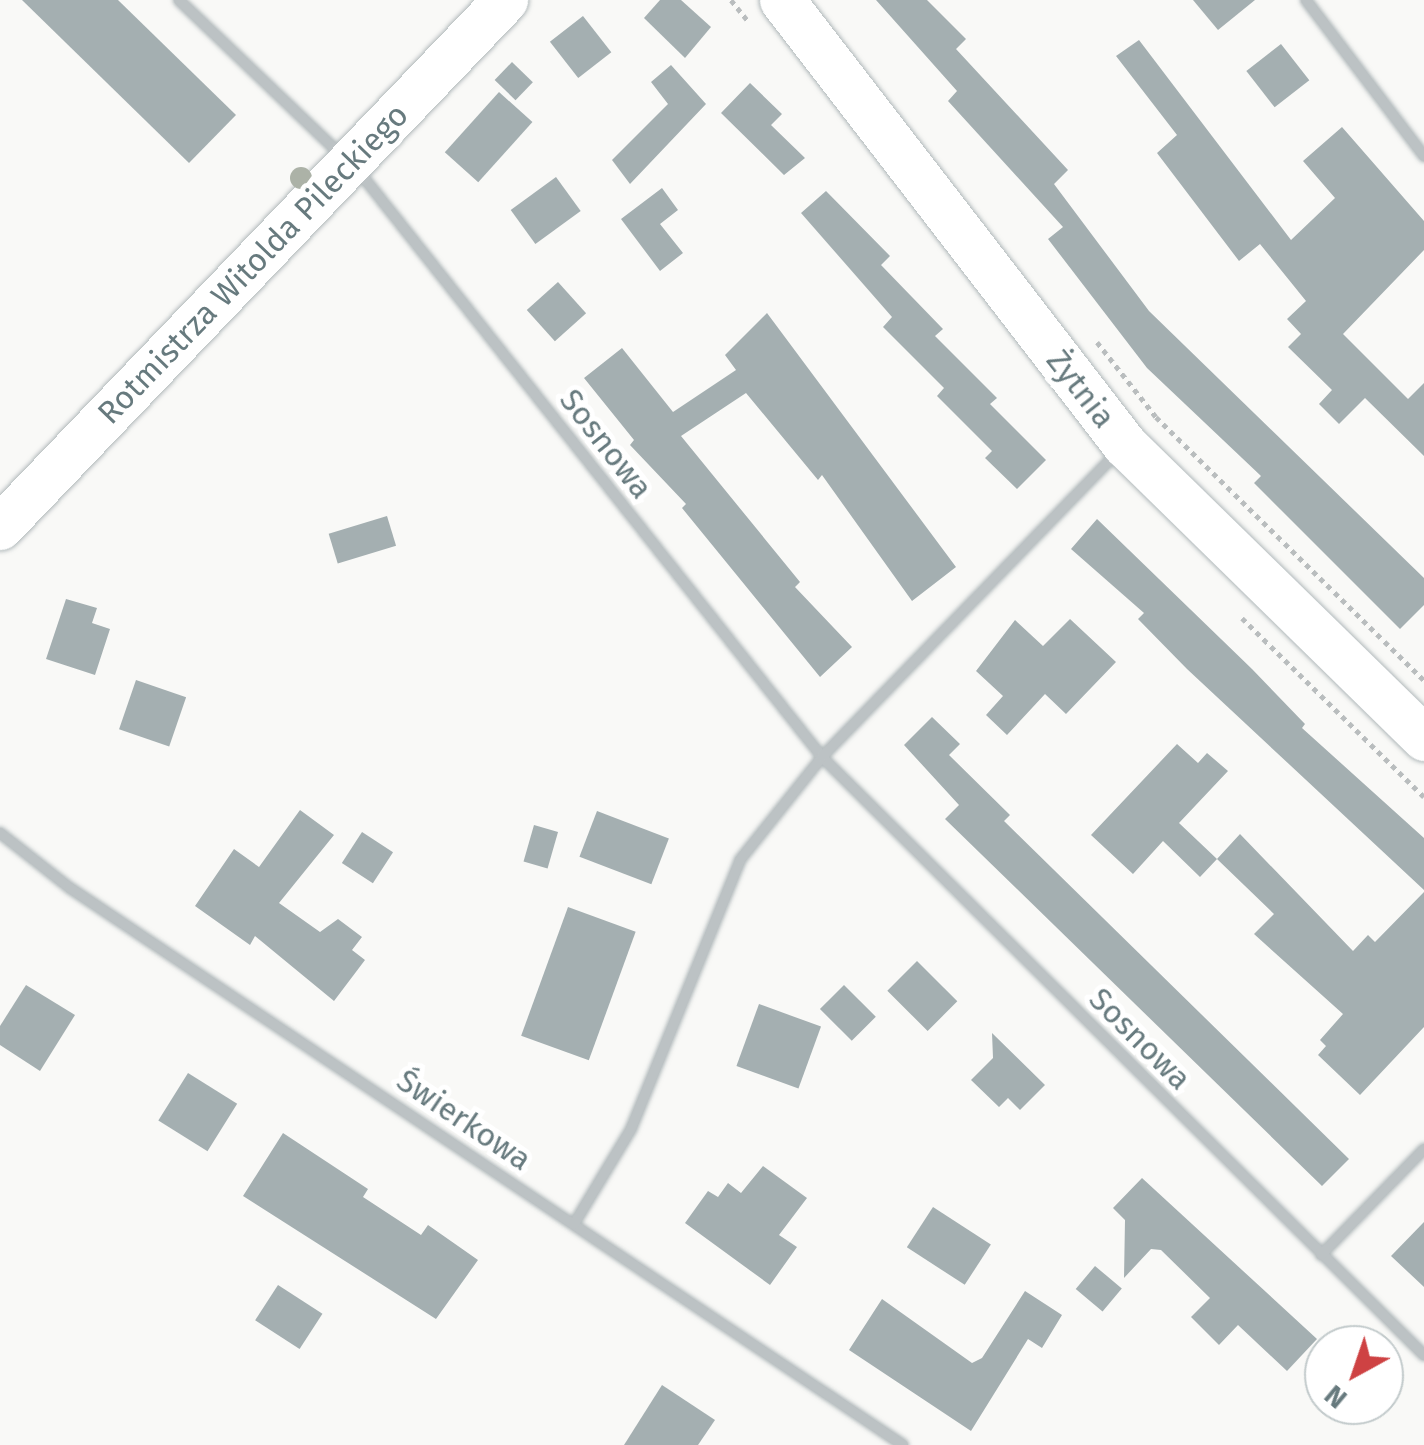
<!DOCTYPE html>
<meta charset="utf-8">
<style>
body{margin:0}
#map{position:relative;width:1424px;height:1445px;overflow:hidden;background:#f9f9f7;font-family:"Fira Sans",sans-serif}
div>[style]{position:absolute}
.building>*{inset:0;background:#a4afb1;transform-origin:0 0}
.path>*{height:5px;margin-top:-2.5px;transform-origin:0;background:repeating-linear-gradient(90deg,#b9bdbe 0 5px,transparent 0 10px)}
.roads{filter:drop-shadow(0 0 2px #b1b9bb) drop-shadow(0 0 2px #b1b9bb)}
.street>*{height:10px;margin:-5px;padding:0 5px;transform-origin:5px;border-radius:5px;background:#bcc2c4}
.secondary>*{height:45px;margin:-22.5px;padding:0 22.5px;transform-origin:22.5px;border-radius:22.5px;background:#fff}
.trees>*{width:22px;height:22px;margin:-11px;border-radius:50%;background:#acb2a7}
span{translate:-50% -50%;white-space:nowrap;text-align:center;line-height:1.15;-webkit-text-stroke:10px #fff;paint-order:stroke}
.street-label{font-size:32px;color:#677a7e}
.north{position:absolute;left:1304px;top:1325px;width:100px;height:100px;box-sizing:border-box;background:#fff;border:2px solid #c2cacb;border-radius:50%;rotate:220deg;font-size:28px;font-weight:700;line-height:40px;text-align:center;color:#677a7e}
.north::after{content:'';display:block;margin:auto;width:35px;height:45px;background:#ce4243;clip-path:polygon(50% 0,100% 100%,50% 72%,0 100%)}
</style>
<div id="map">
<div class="building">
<div style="clip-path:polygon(22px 0,118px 0,236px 115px,189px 163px)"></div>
<div style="clip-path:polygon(660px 0,681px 0,711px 27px,685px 58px,644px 18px)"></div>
<div style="clip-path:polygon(876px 0,927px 0,966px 39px,956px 49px,1068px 170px,1054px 184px,1149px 311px,1424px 578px,1424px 605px,1400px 629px,1254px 483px,1261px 476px,1147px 368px,1048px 239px,1063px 227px,948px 101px,957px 91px)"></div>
<div style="clip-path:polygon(1193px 0,1255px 0,1218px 30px)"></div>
<div style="left:583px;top:16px;width:46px;height:42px;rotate:52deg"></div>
<div style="clip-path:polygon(1139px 40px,1291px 240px,1335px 198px,1303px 161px,1342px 127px,1424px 221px,1424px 250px,1343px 334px,1408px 399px,1424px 383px,1424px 456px,1365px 398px,1339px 424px,1319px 404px,1332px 390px,1288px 347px,1301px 334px,1287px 319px,1306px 301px,1260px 244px,1239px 261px,1157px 153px,1177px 135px,1116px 56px)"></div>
<div style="left:1281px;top:44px;width:46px;height:44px;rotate:52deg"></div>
<div style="left:512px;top:62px;width:29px;height:25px;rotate:44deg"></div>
<div style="clip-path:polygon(671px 65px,706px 104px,630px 184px,612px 160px,668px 104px,651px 82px)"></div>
<div style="clip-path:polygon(750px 83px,782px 114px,771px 125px,805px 158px,784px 175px,721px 113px)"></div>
<div style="left:499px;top:92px;width:45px;height:81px;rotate:42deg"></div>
<div style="left:556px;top:177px;width:42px;height:56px;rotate:54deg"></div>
<div style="clip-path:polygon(662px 188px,678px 210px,660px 224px,683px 253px,660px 271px,621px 219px)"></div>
<div style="clip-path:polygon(826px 191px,890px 256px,881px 265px,943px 329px,935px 336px,997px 398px,990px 404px,1046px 460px,1017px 489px,985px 458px,992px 451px,937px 396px,944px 388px,883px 327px,892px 317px,801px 213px)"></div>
<div style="left:558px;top:282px;width:42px;height:42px;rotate:48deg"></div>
<div style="clip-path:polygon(767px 313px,956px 567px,912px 601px,822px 475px,818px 480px,746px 393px,681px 436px,800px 582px,795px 587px,852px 647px,820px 677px,682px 508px,686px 504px,630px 445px,634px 440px,584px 378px,622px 348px,673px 412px,736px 370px,725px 355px)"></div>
<div style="left:387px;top:516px;width:31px;height:61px;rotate:73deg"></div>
<div style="clip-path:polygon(1097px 519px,1252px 669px,1305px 724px,1302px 728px,1424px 838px,1424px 890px,1187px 669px,1138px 619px,1144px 613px,1071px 549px)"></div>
<div style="clip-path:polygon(66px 599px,97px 608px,92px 623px,110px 629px,95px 675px,46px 659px)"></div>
<div style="clip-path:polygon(1070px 619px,1116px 662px,1066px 714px,1045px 694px,1007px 735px,986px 715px,1003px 696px,976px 671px,1015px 620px,1043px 646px)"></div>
<div style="left:136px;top:680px;width:53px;height:52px;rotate:19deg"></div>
<div style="clip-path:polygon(932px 717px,960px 744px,949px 755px,1010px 815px,1004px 821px,1349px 1159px,1322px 1186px,945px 819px,959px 805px,904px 745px)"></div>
<div style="clip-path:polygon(1177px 744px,1198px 763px,1207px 753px,1228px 771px,1179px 823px,1217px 859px,1200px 877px,1163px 841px,1133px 874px,1091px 835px)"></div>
<div style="clip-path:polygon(300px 810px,334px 835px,279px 903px,320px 932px,338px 919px,362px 937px,352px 950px,365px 960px,334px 1001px,255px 936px,250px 945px,195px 906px,234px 849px,259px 867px)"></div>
<div style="left:597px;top:811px;width:77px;height:49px;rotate:21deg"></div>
<div style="left:534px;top:825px;width:25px;height:38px;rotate:16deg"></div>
<div style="left:362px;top:832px;width:37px;height:37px;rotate:33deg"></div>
<div style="clip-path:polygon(1240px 834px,1353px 951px,1368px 935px,1375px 942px,1424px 892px,1424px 1027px,1360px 1095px,1318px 1055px,1326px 1046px,1320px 1040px,1343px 1014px,1254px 934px,1274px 914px,1217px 859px)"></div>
<div style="left:568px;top:907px;width:72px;height:137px;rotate:20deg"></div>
<div style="left:917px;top:961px;width:57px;height:42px;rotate:45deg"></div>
<div style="clip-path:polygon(26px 985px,75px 1015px,40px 1071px,0 1045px,0 1026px)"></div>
<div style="left:844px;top:985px;width:45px;height:34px;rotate:45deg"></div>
<div style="left:759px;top:1004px;width:66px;height:66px;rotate:20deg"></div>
<div style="clip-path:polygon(992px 1033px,1045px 1085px,1020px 1110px,1008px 1098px,999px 1107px,971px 1080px,993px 1058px)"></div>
<div style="left:188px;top:1073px;width:58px;height:56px;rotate:32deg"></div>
<div style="clip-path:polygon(283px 1133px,368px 1189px,363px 1197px,421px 1235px,428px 1225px,478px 1260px,436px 1319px,243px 1196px)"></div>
<div style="clip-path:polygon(763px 1166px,807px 1198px,779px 1235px,797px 1247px,770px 1285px,685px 1223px,708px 1191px,718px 1197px,728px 1183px,741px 1193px)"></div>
<div style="clip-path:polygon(1142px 1178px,1317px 1339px,1287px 1371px,1238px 1325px,1219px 1345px,1191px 1317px,1210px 1298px,1161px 1250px,1151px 1249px,1124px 1278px,1125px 1220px,1113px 1208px)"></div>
<div style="left:933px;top:1207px;width:69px;height:48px;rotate:33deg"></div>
<div style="clip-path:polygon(1424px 1222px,1424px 1287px,1391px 1256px)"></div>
<div style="left:1095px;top:1266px;width:35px;height:30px;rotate:40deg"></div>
<div style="left:278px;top:1285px;width:53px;height:42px;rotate:33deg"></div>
<div style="clip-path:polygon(1025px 1291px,1062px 1315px,1042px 1348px,1028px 1339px,971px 1431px,849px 1350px,882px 1299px,972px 1363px,982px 1358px)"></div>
<div style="clip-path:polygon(662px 1385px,715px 1420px,698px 1445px,624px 1445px)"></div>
</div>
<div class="path">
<div style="left:731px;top:0;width:27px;rotate:51deg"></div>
<div style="left:1097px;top:342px;width:95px;rotate:51.8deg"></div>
<div style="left:1156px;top:417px;width:375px;rotate:44.5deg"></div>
<div style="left:1242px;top:618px;width:255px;rotate:44.5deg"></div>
</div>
<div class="roads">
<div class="street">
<div style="left:179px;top:0;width:223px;rotate:43.7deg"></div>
<div style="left:1306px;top:0;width:196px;rotate:52.9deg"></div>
<div style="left:357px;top:169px;width:750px;rotate:51.66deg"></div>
<div style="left:822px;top:757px;width:849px;rotate:44.81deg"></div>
<div style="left:0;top:833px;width:89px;rotate:38.2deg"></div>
<div style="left:70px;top:888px;width:1002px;rotate:33.77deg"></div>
<div style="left:574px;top:1224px;width:111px;rotate:-59deg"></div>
<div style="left:631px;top:1129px;width:290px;rotate:-67.9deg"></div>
<div style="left:740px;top:860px;width:132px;rotate:-51.5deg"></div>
<div style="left:822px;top:757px;width:424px;rotate:-45.9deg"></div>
<div style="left:1321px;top:1255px;width:148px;rotate:-45.8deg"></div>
</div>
<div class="secondary">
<div style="left:782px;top:0;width:562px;rotate:52.38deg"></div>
<div style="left:1125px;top:445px;width:419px;rotate:44.4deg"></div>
<div style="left:0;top:527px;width:730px;rotate:-46.22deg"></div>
</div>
</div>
<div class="trees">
<div style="left:301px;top:178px"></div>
</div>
<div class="street-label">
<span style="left:253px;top:264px;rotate:-46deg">Rotmistrza Witolda Pileckiego</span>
<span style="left:1081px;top:389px;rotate:52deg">Żytnia</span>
<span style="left:606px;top:444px;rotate:52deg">Sosnowa</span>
<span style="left:1140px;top:1039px;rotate:45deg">Sosnowa</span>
<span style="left:464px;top:1120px;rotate:34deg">Świerkowa</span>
</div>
<div class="north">N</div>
</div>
